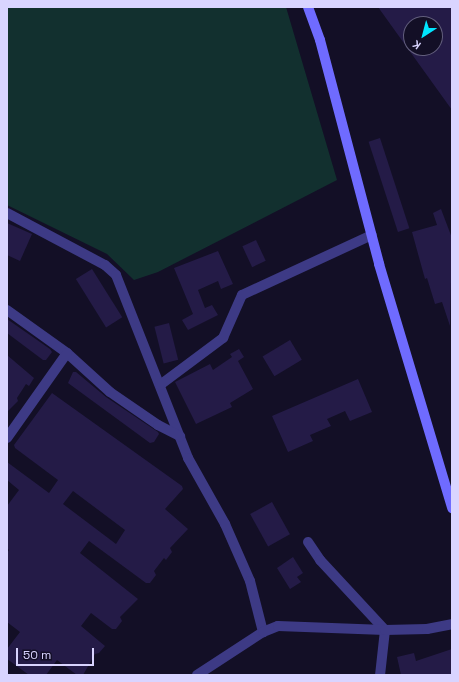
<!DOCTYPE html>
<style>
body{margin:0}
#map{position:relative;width:459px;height:682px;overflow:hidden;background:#130f26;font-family:"Space Grotesk",sans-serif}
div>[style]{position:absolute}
.green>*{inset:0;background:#12302f}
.building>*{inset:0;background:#241b47;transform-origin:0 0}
.minor>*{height:10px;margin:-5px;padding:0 5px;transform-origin:5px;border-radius:5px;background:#3d3a85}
.secondary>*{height:10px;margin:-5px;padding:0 5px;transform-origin:5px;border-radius:5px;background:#6f6bff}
span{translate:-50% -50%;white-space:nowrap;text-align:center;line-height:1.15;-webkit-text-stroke:3px #130f26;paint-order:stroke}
.frame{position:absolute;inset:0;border:8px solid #d9d4ff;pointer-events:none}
.north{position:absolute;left:403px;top:16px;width:40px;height:40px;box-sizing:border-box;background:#130f26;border:1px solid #625e7d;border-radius:50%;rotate:216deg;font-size:11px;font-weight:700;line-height:16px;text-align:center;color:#d9d4ff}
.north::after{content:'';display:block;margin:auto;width:14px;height:18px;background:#00e5ff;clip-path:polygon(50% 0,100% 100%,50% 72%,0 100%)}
.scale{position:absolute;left:16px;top:648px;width:78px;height:18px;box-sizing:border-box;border:2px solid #d9d4ff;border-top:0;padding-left:5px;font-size:12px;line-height:14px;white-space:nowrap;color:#d9d4ff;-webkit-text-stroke:3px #130f26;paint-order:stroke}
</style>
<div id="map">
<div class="green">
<div style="clip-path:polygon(7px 7px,286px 7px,337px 180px,158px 272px,134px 280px,107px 254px,7px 205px)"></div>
</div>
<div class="building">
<div style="clip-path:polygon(evenodd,378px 7px,452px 7px,452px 110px,411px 53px,378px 7px,411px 24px,435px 24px,435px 48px,411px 48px,411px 24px)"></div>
<div style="left:380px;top:138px;width:95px;height:12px;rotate:72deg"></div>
<div style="clip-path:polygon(441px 209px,452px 238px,450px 326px,442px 302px,435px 304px,427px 278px,425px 279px,412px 232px,437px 225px,433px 213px)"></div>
<div style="clip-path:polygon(7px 223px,32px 234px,20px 261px,7px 255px)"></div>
<div style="left:256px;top:240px;width:23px;height:15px;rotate:65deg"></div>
<div style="clip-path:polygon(218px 251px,233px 284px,221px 289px,218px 281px,198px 290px,205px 308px,212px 305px,218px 315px,188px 330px,182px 320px,193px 314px,174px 268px)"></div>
<div style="left:92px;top:269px;width:57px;height:19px;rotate:58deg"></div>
<div style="clip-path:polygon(7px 319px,50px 349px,52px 352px,46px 360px,43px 360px,7px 333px)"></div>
<div style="left:169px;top:323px;width:38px;height:15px;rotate:76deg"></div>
<div style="left:290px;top:340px;width:23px;height:32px;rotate:59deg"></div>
<div style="clip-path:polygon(239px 349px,244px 357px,238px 361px,253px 389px,230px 403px,232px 407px,196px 424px,175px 382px,210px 364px,213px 370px,232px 357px,230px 354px)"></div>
<div style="clip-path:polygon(7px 355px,34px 378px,29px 386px,26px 384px,17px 398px,18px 401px,7px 412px)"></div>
<div style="clip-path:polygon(73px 372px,76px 372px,106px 397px,158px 432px,159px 434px,154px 442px,150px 443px,68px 383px)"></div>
<div style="clip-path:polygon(358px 379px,372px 412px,350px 421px,345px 411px,327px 419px,331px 426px,310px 435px,313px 441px,288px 452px,272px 416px)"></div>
<div style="clip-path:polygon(evenodd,52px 393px,182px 486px,183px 489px,165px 509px,188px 529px,170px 548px,172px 552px,166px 560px,164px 558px,154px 571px,156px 575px,150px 583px,146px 583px,89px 541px,80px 553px,138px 599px,120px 617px,122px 621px,116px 629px,112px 629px,91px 613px,81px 626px,105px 646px,99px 653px,95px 654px,83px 675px,77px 675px,57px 660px,46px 675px,29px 675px,7px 659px,7px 649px,20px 632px,7px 622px,7px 553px,9px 550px,7px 548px,7px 506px,19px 490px,7px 480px,7px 462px,49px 493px,58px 480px,15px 448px,14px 445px,52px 393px,73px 491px,125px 530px,116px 544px,63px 504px,73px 491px)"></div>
<div style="left:272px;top:502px;width:37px;height:25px;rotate:61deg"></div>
<div style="clip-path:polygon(293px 557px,303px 573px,297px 577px,301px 582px,290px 589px,277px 568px)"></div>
<div style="clip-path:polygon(452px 649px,452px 675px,401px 675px,397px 657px,414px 653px,416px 661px)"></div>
</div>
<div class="minor">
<div style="left:7px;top:213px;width:111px;rotate:28deg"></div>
<div style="left:105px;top:265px;width:15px;rotate:42deg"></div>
<div style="left:116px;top:275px;width:197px;rotate:68.5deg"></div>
<div style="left:188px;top:458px;width:76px;rotate:60.7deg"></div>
<div style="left:225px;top:524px;width:62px;rotate:66.3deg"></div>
<div style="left:250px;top:581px;width:53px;rotate:75.7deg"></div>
<div style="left:7px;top:310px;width:74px;rotate:35.6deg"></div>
<div style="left:67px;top:353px;width:58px;rotate:42.2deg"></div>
<div style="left:110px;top:392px;width:58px;rotate:34.5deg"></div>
<div style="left:158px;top:425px;width:25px;rotate:27deg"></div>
<div style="left:160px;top:385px;width:79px;rotate:-36.7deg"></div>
<div style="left:223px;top:338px;width:47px;rotate:-66.2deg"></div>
<div style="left:242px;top:295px;width:143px;rotate:-24.8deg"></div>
<div style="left:7px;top:438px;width:104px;rotate:-54.8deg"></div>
<div style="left:308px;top:542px;width:22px;rotate:56deg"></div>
<div style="left:320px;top:560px;width:96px;rotate:47.1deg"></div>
<div style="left:385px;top:630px;width:45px;rotate:96.3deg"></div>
<div style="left:197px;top:675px;width:79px;rotate:-33.1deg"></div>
<div style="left:263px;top:632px;width:16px;rotate:-22deg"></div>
<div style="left:278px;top:626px;width:107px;rotate:2.1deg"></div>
<div style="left:385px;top:630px;width:42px;rotate:-1.4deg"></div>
<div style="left:427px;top:629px;width:25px;rotate:-11deg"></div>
</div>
<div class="secondary">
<div style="left:308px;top:7px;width:35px;rotate:70deg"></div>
<div style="left:320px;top:40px;width:232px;rotate:75.2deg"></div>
<div style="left:379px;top:264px;width:255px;rotate:73.3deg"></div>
</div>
<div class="frame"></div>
<div class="north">K</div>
<div class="scale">50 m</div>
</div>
